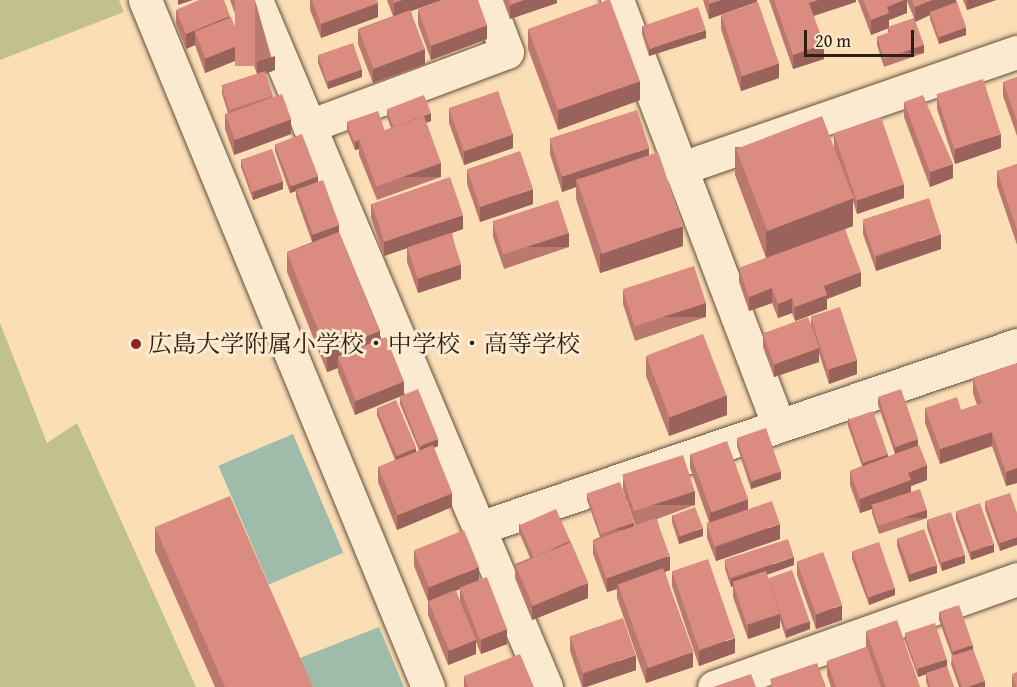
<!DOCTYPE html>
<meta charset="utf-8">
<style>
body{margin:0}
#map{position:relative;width:1017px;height:687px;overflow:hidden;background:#fbdeb6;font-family:"Gentium Book Plus","Noto Serif JP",serif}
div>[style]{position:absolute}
.green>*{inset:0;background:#c0c18d}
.water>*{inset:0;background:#9fbcaa;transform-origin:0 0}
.roads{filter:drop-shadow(0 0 2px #624e3c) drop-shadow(0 0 2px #624e3c)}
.minor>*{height:33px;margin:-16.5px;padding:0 16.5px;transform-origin:16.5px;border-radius:16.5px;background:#fcead0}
.wall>*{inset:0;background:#bb786f}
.shaded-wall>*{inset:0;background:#99625a;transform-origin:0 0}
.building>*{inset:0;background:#da8c81;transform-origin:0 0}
.dots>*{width:16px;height:16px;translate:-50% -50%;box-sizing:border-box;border:3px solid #fcead0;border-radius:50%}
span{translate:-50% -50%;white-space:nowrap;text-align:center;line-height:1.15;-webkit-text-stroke:6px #fcead0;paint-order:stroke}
.poi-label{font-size:24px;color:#2f1e14}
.left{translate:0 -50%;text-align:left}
.scale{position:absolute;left:804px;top:30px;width:110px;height:27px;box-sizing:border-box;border:3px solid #2f1e14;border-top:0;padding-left:8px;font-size:18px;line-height:21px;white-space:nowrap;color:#2f1e14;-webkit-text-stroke:4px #fcead0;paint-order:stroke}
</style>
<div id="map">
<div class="green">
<div style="clip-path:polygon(0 0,119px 0,124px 12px,0 60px)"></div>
<div style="clip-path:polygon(0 323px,47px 443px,77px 423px,196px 687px,0 687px)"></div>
</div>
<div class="water">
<div style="left:293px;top:434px;width:129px;height:81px;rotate:67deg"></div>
<div style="clip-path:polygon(379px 627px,404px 687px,312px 687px,300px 658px)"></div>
</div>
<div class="roads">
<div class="minor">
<div style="left:145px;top:0;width:743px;rotate:67.61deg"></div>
<div style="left:256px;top:0;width:746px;rotate:67.11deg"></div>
<div style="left:617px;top:0;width:454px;rotate:69.2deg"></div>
<div style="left:309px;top:126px;width:211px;rotate:-20.5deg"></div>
<div style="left:507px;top:52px;width:56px;rotate:-111deg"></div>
<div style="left:679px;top:169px;width:358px;rotate:-19.1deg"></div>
<div style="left:479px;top:528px;width:568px;rotate:-18.79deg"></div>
<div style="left:714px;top:687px;width:322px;rotate:-19.6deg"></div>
</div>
</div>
<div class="wall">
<div style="clip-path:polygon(230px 0,255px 0,275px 70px,265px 74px,273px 97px,291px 134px,234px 155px,225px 129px,225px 114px,228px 113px,222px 94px,222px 87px,257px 74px)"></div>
<div style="clip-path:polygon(310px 0,377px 0,378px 17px,321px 38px,310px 10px)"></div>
<div style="clip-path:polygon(387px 0,442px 0,411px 11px,425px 64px,373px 83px,358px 44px,358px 29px,393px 16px)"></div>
<div style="clip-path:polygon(503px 0,557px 0,557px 3px,510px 19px)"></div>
<div style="clip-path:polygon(703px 0,757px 0,709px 19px)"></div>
<div style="clip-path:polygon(769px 0,856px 0,856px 2px,814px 16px,824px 59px,793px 69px)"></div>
<div style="clip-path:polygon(evenodd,858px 0,956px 0,966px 35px,939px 44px,930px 19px,930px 15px,915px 22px,924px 53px,884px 67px,877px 45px,877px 37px,888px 33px,888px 28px,871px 35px,858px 0,907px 1px,914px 18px,889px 27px,889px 20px,907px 13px,907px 1px)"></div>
<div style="clip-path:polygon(963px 0,996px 0,967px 10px)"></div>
<div style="clip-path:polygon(418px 9px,487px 39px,431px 60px,418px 24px)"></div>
<div style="clip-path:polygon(176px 10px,230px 17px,242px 58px,205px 73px,195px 45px,186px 49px,176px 24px)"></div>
<div style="clip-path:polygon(721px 15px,779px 78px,741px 91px,721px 29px)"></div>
<div style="clip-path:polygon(642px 26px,706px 38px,649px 56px,642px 34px)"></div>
<div style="clip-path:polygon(528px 29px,640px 100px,558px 130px,528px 49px)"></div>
<div style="clip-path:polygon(318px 55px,362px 77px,328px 89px,318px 63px)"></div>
<div style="clip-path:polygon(1017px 77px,1017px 136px,1003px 96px,1003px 82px)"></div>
<div style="clip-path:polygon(937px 95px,1001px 148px,955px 164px,937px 109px)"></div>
<div style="clip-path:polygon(904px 102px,953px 178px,930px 187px,904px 117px)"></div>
<div style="clip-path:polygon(449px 108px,513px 148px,464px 165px,449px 123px)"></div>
<div style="clip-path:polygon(387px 109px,431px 121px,426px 123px,441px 177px,377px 200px,359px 155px,359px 149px,355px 150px,347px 130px,347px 122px,385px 131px,391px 128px,387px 117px)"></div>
<div style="clip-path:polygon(834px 133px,904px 198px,857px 214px,853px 201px,853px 226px,845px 229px,861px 286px,827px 299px,827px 309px,795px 321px,792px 313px,778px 318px,772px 303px,749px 311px,739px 282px,739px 268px,766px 258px,735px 175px,735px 147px,834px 147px)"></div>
<div style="clip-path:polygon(550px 139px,649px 155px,683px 246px,600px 273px,576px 199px,576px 187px,562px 192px,550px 154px)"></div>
<div style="clip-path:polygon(275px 144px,318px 181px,380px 331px,355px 415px,338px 372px,338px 368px,327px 372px,287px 272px,287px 252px,312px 242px,296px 197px,296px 191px,290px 193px,275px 151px)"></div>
<div style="clip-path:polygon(241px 159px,283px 189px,253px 200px,241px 167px)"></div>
<div style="clip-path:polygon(1017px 164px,1017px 245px,997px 186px,997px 171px)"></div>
<div style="clip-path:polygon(467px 169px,533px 204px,480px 222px,467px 184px)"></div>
<div style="clip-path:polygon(371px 204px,463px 229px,452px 233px,461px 279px,418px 293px,407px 262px,407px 248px,384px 256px,371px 218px)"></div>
<div style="clip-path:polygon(863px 220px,941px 249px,876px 271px,863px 234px)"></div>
<div style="clip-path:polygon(493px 222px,569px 247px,504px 269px,493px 237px)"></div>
<div style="clip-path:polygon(623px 290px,706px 317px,635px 341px,623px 304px)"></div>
<div style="clip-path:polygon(811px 317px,857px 374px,829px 384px,819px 353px,819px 362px,774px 377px,763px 347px,763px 333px,811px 325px)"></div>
<div style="clip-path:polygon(646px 356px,727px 415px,669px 436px,646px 376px)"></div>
<div style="clip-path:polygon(1017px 364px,1017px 483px,1006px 486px,992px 446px,940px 464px,925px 423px,925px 408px,961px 410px,977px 405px,973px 393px,973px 378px)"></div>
<div style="clip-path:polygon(400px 397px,438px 446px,434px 448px,452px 507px,397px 530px,378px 482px,378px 467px,395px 460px,377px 415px,377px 408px,416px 452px,419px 450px,400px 404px)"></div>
<div style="clip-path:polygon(878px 397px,918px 446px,927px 480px,911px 486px,911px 492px,927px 518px,879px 534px,872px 513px,872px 509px,860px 513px,850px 485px,850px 471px,862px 466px,848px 426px,848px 418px,888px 457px,895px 454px,878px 405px)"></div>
<div style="clip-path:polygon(737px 438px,781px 479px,751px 489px,737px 446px)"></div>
<div style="clip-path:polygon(690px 454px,748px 509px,780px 539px,716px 561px,707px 538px,707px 523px,709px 522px,690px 468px)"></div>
<div style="clip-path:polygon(623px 476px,695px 505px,657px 519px,670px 570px,665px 572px,693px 667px,646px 683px,617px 598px,617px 589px,607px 592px,593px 554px,593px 540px,600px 537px,587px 500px,587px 493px,634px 526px,635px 525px,623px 490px)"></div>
<div style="clip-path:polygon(985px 501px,1017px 513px,1000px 551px,985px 509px)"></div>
<div style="clip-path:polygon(956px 511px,994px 552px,971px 560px,956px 519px)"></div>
<div style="clip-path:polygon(672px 515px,703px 536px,679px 544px,672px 522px)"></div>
<div style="clip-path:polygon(927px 520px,965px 563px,942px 571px,927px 528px)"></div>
<div style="clip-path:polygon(519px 524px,570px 543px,588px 598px,532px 620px,515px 578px,515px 564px,530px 558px,519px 532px)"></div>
<div style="clip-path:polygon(155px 527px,313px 687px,215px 687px,155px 551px)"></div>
<div style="clip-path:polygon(897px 538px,937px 573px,909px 582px,897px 546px)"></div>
<div style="clip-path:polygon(evenodd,414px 551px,479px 580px,507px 644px,481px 654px,476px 642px,476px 654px,448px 665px,428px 615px,428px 601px,414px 566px,414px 551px,460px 589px,460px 601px,456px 591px,460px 589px)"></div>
<div style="clip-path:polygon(852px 551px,895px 595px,869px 605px,852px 559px)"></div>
<div style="clip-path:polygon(725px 561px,794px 565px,767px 575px,768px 579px,810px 629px,786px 638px,780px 620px,780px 628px,748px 639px,733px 597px,733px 586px,731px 587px,725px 569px)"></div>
<div style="clip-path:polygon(797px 561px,842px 620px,816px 629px,797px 575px)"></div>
<div style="clip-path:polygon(672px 571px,735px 653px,699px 666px,672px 586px)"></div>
<div style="clip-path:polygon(939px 612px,973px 649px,985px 687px,959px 687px,951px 664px,952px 656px,939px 620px)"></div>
<div style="clip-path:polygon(866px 631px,920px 687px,831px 687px,827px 675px,827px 661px,866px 647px)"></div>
<div style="clip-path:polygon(905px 633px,947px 667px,954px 687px,928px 687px,926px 681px,926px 674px,918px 677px,905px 641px)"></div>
<div style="clip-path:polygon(570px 636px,636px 670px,586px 687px,582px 687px,570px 651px)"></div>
<div style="clip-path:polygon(1012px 674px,1017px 687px,1012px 687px)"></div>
<div style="clip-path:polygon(464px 676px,534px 687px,464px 687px)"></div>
</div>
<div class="shaded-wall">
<div style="clip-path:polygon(178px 0,193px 0,178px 5px)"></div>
<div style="clip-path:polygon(402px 0,442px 0,394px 17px,394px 3px)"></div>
<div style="clip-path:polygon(524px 0,557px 0,557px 3px,510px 19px,510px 5px)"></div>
<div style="clip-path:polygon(721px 0,757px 0,757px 2px,709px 19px,709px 4px)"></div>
<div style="clip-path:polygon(818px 0,856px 0,856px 2px,809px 17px,809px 3px)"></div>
<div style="clip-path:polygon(904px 0,907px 0,907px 13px,889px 20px,889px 28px,871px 35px,871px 20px,887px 7px)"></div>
<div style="clip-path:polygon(932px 0,956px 0,956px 3px,930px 12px,930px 15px,915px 22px,915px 7px)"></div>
<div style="clip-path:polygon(967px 0,996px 0,967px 10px)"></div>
<div style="clip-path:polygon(378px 3px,378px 17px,321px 38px,321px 24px)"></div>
<div style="clip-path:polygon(230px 16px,230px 30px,195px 32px,195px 45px,186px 49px,186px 34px)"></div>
<div style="clip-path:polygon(487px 25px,487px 39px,431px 60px,431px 46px)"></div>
<div style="clip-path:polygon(966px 27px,966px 35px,939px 44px,939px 37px)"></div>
<div style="clip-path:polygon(706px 30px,706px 38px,649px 56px,649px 49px)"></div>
<div style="clip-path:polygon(242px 44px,242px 58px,205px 73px,205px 58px)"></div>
<div style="clip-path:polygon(824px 44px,824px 59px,793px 69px,793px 55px)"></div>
<div style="left:924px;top:45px;width:8px;height:42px;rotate:90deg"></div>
<div style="clip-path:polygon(425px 49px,425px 64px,373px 83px,373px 68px)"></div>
<div style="clip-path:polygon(275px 56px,275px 70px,257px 77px,257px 62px)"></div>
<div style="clip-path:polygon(779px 63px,779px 78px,741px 91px,741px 76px)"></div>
<div style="clip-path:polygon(362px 69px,362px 77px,328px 89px,328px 82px)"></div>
<div style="clip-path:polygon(640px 81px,640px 100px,558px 130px,558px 110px)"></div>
<div style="clip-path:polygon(431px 113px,431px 121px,393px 134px,393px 127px)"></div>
<div style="clip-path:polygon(291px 119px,291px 134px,234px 155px,234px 140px)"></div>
<div style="clip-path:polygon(513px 134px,513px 148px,464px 165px,464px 150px)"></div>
<div style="clip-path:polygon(1001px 134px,1001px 148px,955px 164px,955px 149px)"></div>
<div style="clip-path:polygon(359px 141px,359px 149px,355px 150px,355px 143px)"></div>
<div style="clip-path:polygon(649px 148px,649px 162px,576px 179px,576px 187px,562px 192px,562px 177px)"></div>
<div style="left:441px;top:163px;width:14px;height:68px;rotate:90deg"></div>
<div style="clip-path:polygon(953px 164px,953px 178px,930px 187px,930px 172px)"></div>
<div style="clip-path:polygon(318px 176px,318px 184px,296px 189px,296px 191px,290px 193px,290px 186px)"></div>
<div style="clip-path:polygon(283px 181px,283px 189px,253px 200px,253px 192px)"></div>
<div style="clip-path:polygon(904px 184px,904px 198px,857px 214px,857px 200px)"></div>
<div style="clip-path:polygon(533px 189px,533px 204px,480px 222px,480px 207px)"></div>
<div style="clip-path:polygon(853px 198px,853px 226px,766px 259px,766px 231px)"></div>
<div style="clip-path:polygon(463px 215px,463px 229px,384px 256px,384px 241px)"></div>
<div style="clip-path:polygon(339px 225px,339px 232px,312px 242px,312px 235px)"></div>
<div style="clip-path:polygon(683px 226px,683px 246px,600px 273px,600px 254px)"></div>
<div style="left:569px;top:233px;width:14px;height:69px;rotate:90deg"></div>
<div style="clip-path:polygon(941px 234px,941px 249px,876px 271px,876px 257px)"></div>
<div style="clip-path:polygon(461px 264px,461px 279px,418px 293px,418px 279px)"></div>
<div style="clip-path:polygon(861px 272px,861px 286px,827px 299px,827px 309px,795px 321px,795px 307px,824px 286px)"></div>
<div style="clip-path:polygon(772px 288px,772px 303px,749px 311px,749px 297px)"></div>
<div style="clip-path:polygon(792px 298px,792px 313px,778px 318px,778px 304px)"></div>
<div style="left:706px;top:303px;width:14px;height:75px;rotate:90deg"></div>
<div style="clip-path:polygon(380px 331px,380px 351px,338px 358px,338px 368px,327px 372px,327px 352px)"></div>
<div style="clip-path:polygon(819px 348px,819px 362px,774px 377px,774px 363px)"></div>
<div style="clip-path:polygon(857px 360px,857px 374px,829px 384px,829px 369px)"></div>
<div style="clip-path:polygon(404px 381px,404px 395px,355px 415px,355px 401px)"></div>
<div style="clip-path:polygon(727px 395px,727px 415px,669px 436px,669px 417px)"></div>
<div style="clip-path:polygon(992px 432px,992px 446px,940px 464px,940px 449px)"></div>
<div style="clip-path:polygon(438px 439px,438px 446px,420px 453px,420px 445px)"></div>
<div style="clip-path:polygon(918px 439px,918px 446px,895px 454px,895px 447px)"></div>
<div style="clip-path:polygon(416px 448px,416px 456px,396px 464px,396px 456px)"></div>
<div style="clip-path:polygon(888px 454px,888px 461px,863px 470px,863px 462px)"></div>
<div style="clip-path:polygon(927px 465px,927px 480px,911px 486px,911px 494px,872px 506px,872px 509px,860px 513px,860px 499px,908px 473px)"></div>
<div style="clip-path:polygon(1017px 468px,1017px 483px,1006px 486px,1006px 472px)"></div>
<div style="clip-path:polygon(781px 471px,781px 479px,751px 489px,751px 481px)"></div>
<div style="left:695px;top:491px;width:14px;height:64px;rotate:90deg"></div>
<div style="clip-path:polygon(452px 493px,452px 507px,397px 530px,397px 515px)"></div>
<div style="clip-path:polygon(748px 499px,748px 514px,710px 527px,710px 512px)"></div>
<div style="left:927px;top:510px;width:8px;height:51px;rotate:90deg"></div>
<div style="left:634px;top:523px;width:7px;height:35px;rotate:90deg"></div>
<div style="clip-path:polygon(780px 524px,780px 539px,716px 561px,716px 547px)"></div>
<div style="clip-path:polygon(703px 528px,703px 536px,679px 544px,679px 537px)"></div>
<div style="clip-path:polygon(1017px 537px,1017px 545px,1000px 551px,1000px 543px)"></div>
<div style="left:570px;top:541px;width:8px;height:41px;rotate:90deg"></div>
<div style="clip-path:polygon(994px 544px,994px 552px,971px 560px,971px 552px)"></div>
<div style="clip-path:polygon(965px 555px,965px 563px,942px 571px,942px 563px)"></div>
<div style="clip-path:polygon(670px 556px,670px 570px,618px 588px,617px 583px,617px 589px,607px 592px,607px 578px)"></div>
<div style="clip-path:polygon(794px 557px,794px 565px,734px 586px,733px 582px,733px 586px,731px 587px,731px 579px)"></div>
<div style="clip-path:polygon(937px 565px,937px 573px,909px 582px,909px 574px)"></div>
<div style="clip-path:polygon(479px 567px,479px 581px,428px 602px,428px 588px)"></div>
<div style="clip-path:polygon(588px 583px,588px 598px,532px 620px,532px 606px)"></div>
<div style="clip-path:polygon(895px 588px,895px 595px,869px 605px,869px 597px)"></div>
<div style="clip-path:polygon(842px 605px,842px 620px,816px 629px,816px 615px)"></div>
<div style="clip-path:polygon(780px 614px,780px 628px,748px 639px,748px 625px)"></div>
<div style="clip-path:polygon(810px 621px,810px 629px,786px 638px,786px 630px)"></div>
<div style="clip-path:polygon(507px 629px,507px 644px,481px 654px,481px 640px)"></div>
<div style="clip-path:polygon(735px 638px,735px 653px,699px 666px,699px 651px)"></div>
<div style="clip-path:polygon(476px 640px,476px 654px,448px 665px,448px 650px)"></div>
<div style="clip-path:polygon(973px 645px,973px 653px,953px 659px,953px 652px)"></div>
<div style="clip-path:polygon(693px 652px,693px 667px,646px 683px,646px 669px)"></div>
<div style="clip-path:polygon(636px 655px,636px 670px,586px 687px,583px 687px,583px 674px)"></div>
<div style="clip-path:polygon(947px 659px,947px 667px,918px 677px,918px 669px)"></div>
<div style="clip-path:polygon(985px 681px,985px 687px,968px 687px)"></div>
</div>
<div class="building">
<div style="clip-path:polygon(199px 0,224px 0,230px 16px,186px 34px,176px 10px)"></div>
<div style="left:235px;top:0;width:20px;height:66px"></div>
<div style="clip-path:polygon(312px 0,377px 0,378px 3px,321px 24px)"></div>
<div style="clip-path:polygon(393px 0,402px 0,394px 3px)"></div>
<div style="clip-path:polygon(442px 0,478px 0,487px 25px,431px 46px,418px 9px)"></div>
<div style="clip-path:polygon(509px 0,524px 0,510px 5px)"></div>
<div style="clip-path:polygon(607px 0,610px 0,640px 81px,558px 110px,528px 29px)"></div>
<div style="clip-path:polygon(708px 0,721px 0,709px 4px)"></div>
<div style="clip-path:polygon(774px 0,818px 0,809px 3px,824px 44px,793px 55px)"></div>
<div style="clip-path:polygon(863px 0,904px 0,887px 7px,889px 13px,871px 20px)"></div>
<div style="clip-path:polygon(912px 0,932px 0,915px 7px)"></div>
<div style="left:758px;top:2px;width:65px;height:39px;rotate:71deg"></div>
<div style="left:957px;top:2px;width:27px;height:29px;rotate:70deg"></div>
<div style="left:698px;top:7px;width:24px;height:59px;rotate:71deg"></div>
<div style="left:410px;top:10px;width:42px;height:55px;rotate:69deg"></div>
<div style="left:231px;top:17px;width:29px;height:39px;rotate:68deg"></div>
<div style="clip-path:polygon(914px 18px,924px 45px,884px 59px,877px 37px,890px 32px,888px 27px)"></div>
<div style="left:353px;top:43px;width:28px;height:37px;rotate:71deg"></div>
<div style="left:265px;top:71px;width:26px;height:46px;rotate:72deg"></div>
<div style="clip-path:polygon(1017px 77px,1017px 121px,1003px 82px)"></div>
<div style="left:983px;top:79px;width:58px;height:49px;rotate:72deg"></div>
<div style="left:498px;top:91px;width:46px;height:52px;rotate:71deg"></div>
<div style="left:282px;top:94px;width:27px;height:60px;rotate:70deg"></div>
<div style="left:424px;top:95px;width:19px;height:40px;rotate:69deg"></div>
<div style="clip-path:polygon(923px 95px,953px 164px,930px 172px,904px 102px)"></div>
<div style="left:637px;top:110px;width:40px;height:92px;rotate:72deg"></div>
<div style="left:378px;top:111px;width:21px;height:33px;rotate:71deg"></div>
<div style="left:424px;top:116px;width:50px;height:69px;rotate:70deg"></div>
<div style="left:822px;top:116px;width:88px;height:92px;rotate:69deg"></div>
<div style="left:881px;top:117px;width:71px;height:50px;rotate:71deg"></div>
<div style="left:302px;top:134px;width:45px;height:29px;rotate:69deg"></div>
<div style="left:272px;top:149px;width:34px;height:33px;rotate:71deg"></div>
<div style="left:520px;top:151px;width:40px;height:56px;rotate:71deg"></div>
<div style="left:658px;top:152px;width:78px;height:86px;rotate:71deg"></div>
<div style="clip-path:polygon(1017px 164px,1017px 230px,997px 171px)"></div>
<div style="left:450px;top:177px;width:40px;height:83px;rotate:71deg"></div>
<div style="left:323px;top:180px;width:48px;height:28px;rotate:70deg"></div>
<div style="left:929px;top:198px;width:38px;height:70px;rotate:72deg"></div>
<div style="left:558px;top:200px;width:35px;height:69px;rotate:72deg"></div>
<div style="clip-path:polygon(845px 229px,861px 272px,824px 286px,827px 295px,795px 307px,792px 298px,778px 304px,772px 288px,749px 297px,739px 268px)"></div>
<div style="left:339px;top:232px;width:107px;height:56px;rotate:68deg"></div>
<div style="left:451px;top:233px;width:33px;height:46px;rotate:72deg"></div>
<div style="left:694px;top:266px;width:39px;height:75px;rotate:72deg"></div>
<div style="left:840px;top:307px;width:56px;height:31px;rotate:72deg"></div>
<div style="left:808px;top:317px;width:33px;height:48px;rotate:70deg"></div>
<div style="left:703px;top:334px;width:66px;height:61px;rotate:69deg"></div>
<div style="left:386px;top:337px;width:48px;height:52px;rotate:68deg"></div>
<div style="clip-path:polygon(1017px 363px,1017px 468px,1006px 472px,992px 432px,940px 449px,925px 408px,957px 397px,961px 410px,982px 403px,973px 378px)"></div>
<div style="left:418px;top:389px;width:54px;height:20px;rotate:68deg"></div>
<div style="left:901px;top:389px;width:53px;height:24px;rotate:71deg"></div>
<div style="left:396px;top:400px;width:52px;height:21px;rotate:67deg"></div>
<div style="left:873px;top:411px;width:46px;height:26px;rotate:71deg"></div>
<div style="left:766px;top:428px;width:46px;height:31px;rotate:71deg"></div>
<div style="left:727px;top:441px;width:62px;height:39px;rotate:70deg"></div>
<div style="left:433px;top:445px;width:52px;height:59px;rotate:68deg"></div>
<div style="clip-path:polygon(919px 445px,927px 465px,908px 473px,911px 480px,860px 499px,850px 471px)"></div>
<div style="left:683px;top:455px;width:38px;height:64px;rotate:72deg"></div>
<div style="left:620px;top:482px;width:43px;height:35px;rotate:71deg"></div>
<div style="left:920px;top:489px;width:22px;height:51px;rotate:72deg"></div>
<div style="clip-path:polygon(1010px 493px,1017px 513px,1017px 537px,1000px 543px,985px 501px)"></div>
<div style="clip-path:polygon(230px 496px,313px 687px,225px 687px,155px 527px)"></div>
<div style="left:772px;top:501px;width:24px;height:69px;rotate:71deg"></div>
<div style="left:980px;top:503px;width:43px;height:25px;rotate:71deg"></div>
<div style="left:695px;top:507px;width:22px;height:24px;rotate:69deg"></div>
<div style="left:556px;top:509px;width:35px;height:40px;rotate:66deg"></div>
<div style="left:951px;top:512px;width:45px;height:25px;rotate:72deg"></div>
<div style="left:656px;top:518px;width:40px;height:67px;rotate:70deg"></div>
<div style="left:924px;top:529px;width:38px;height:28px;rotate:70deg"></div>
<div style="left:464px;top:530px;width:40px;height:54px;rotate:68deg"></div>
<div style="left:788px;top:539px;width:19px;height:67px;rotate:72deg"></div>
<div style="left:571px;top:542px;width:44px;height:60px;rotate:67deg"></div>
<div style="left:879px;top:542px;width:49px;height:28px;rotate:71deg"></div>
<div style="left:823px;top:552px;width:56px;height:28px;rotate:70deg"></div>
<div style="left:708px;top:559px;width:83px;height:38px;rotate:71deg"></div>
<div style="left:663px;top:568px;width:89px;height:48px;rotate:70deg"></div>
<div style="left:792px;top:570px;width:54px;height:25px;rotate:71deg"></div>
<div style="left:766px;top:571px;width:45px;height:35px;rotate:72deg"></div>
<div style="left:487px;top:577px;width:56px;height:29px;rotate:69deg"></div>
<div style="left:455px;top:590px;width:54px;height:29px;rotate:67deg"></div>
<div style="left:959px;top:605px;width:42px;height:21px;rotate:71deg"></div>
<div style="left:623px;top:618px;width:39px;height:56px;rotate:71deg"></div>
<div style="clip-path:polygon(897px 620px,920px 687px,886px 687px,866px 631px)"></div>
<div style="left:935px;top:623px;width:38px;height:32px;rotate:72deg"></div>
<div style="clip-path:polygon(867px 647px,881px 687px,836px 687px,827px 661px)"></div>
<div style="clip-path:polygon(973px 649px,985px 681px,968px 687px,962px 687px,951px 656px)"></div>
<div style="clip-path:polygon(520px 654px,534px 687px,468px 687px,464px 676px)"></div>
<div style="clip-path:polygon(817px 663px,826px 687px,772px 687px,770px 679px)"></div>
<div style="clip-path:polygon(947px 666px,954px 687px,930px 687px,926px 673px)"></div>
<div style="clip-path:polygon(1017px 672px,1017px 687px,1016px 687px,1012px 674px)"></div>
<div style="clip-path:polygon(751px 674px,756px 687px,713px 687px)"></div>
</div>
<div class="dots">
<div style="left:136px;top:344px;background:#8f2418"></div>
</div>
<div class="poi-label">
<span class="left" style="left:148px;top:344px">広島大学附属小学校・中学校・高等学校</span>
</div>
<div class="scale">20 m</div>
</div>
